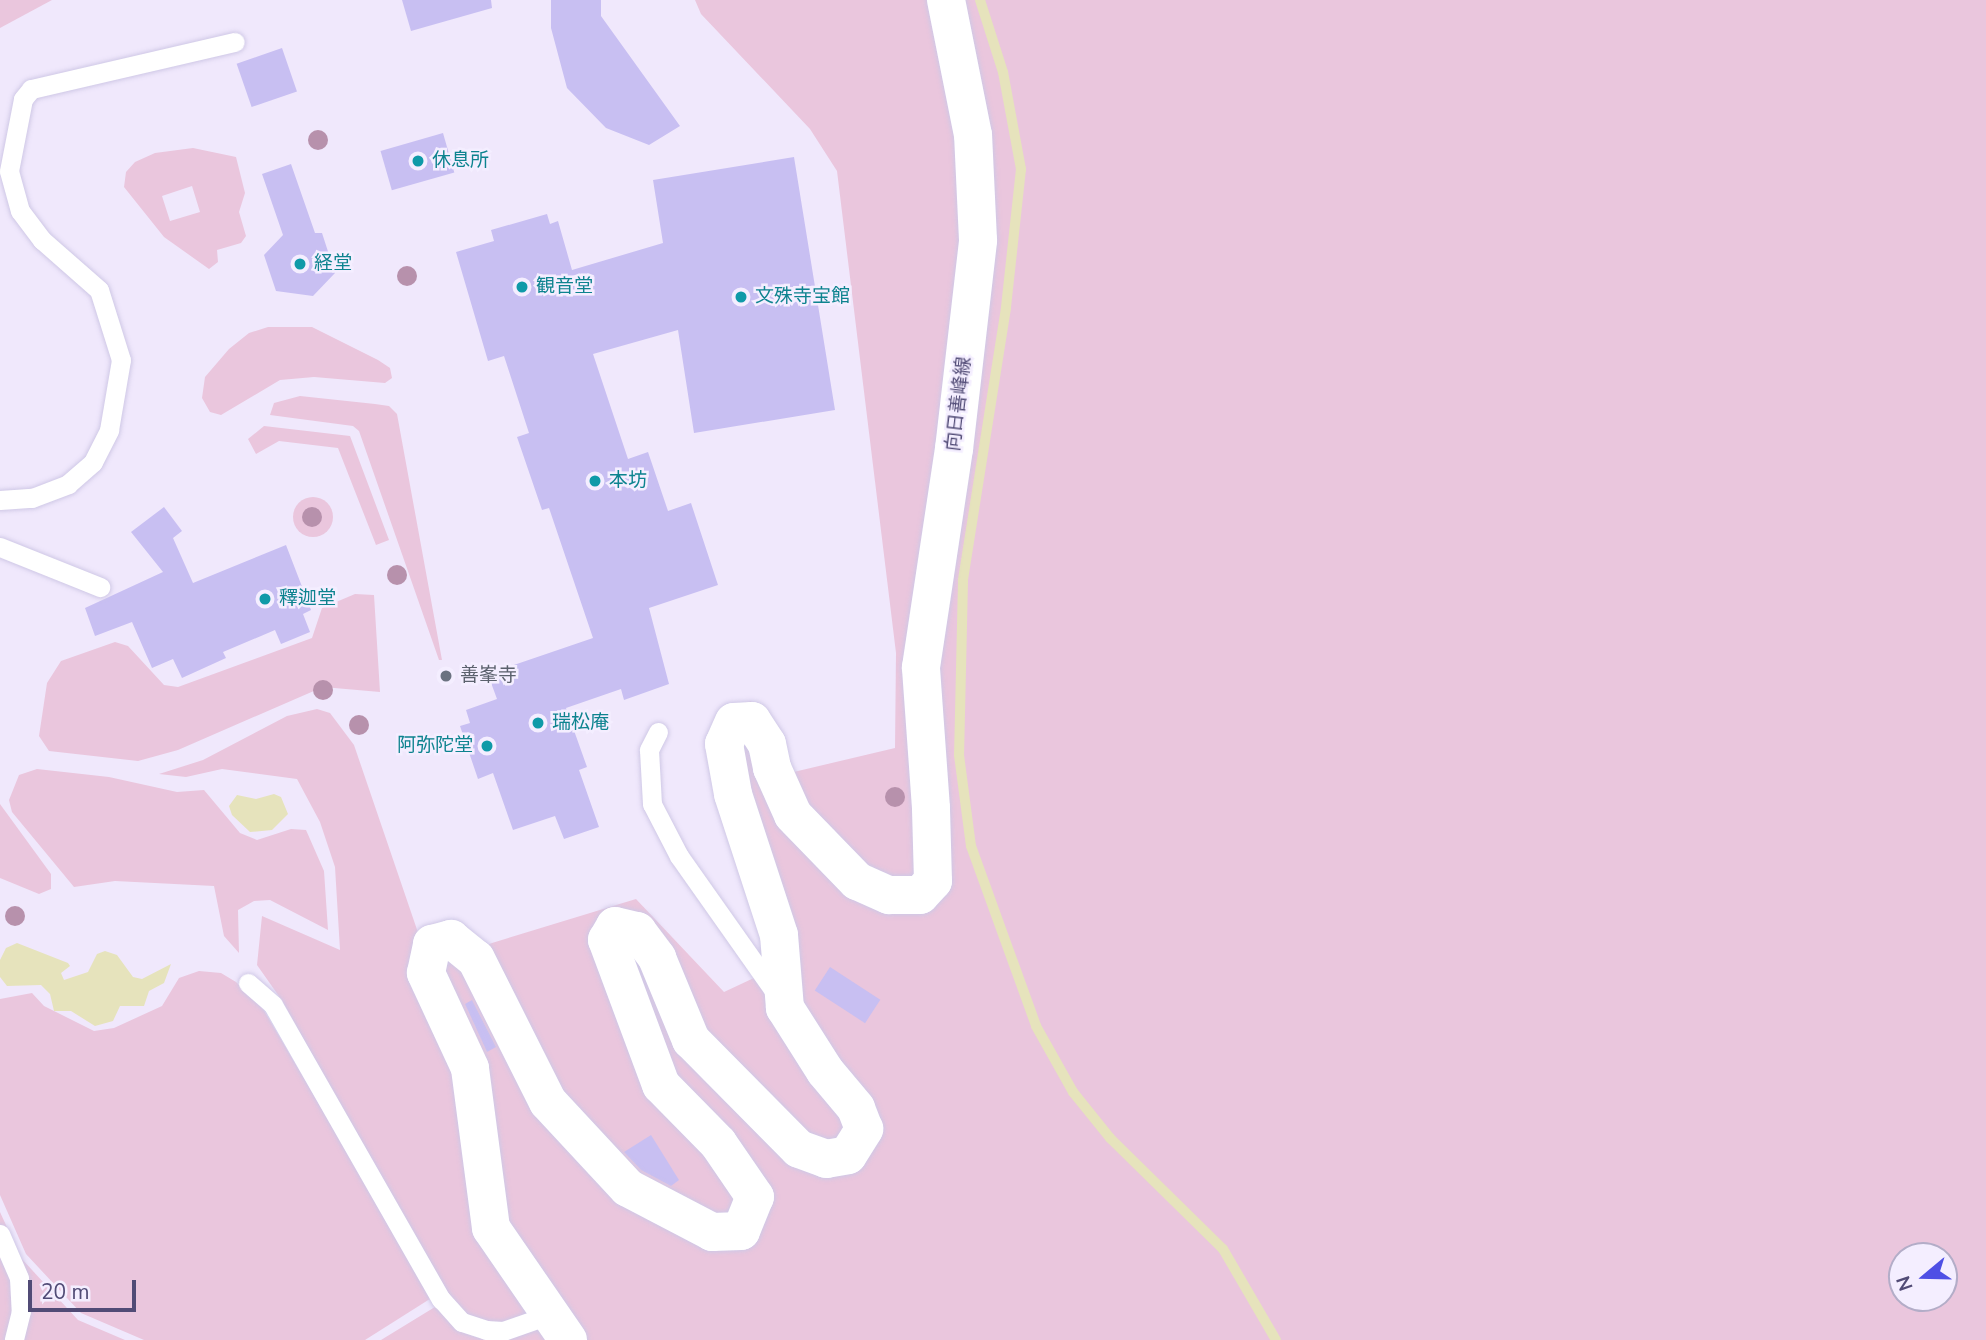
<!DOCTYPE html>
<meta charset="utf-8">
<style>
body{margin:0}
#map{position:relative;width:1986px;height:1340px;overflow:hidden;background:#f0e8fc;font-family:"Nunito Sans","Noto Sans JP",sans-serif}
div>[style]{position:absolute}
.green>*{inset:0;background:#eac6dd}
.round{border-radius:50%}
.water>*{inset:0;background:#e6e3bc}
.stream>*{height:10px;margin:-5px;padding:0 5px;transform-origin:5px;border-radius:5px;background:#e6e3bc}
.building>*{inset:0;background:#c8bff2;transform-origin:0 0}
.roads{filter:drop-shadow(0 0 2px #cfc8e6) drop-shadow(0 0 2px #cfc8e6)}
.lane>*{height:19px;margin:-9.5px;padding:0 9.5px;transform-origin:9.5px;border-radius:9.5px;background:#fff}
.street>*{height:38px;margin:-19px;padding:0 19px;transform-origin:19px;border-radius:19px;background:#fff}
.secondary>*{height:38px;margin:-19px;padding:0 19px;transform-origin:19px;border-radius:19px;background:#fff}
.trees>*{width:20px;height:20px;margin:-10px;border-radius:50%;background:#b791ac}
.dots>*{width:19px;height:19px;translate:-50% -50%;box-sizing:border-box;border:4px solid #f4eeff;border-radius:50%}
span{translate:-50% -50%;white-space:nowrap;text-align:center;line-height:1.15;-webkit-text-stroke:5px #f4eeff;paint-order:stroke}
.culture-label{font-size:19px;color:#0d838f}
.left{translate:0 -50%;text-align:left}
.right{translate:-100% -50%;text-align:right}
.street-label{font-size:19px;color:#514b76}
.worship-label{font-size:19px;color:#5b616d}
.north{position:absolute;left:1888px;top:1242px;width:70px;height:70px;box-sizing:border-box;background:#f4eeff;border:2px solid #b3adc8;border-radius:50%;rotate:251deg;font-size:19px;font-weight:700;line-height:28px;text-align:center;color:#514b76}
.north::after{content:'';display:block;margin:auto;width:24px;height:32px;background:#4e4fe5;clip-path:polygon(50% 0,100% 100%,50% 72%,0 100%)}
.scale{position:absolute;left:28px;top:1280px;width:108px;height:32px;box-sizing:border-box;border:4px solid #514b76;border-top:0;padding-left:9px;font-size:21px;line-height:24px;white-space:nowrap;color:#514b76;-webkit-text-stroke:5px #f4eeff;paint-order:stroke}
</style>
<div id="map">
<div class="green">
<div style="clip-path:polygon(0 0,52px 0,0 28px)"></div>
<div style="clip-path:polygon(evenodd,695px 0,1986px 0,1986px 1340px,381px 1340px,448px 1299px,283px 1002px,257px 965px,262px 916px,340px 950px,335px 867px,320px 822px,297px 779px,222px 769px,186px 777px,159px 774px,203px 760px,287px 716px,317px 709px,330px 713px,354px 745px,426px 956px,425px 970px,492px 943px,636px 899px,724px 992px,771px 970px,729px 708px,751px 701px,781px 775px,895px 748px,896px 653px,837px 171px,810px 129px,701px 14px,695px 0,1902px 1256px,1944px 1256px,1944px 1298px,1902px 1298px,1902px 1256px)"></div>
<div style="clip-path:polygon(evenodd,193px 148px,236px 157px,245px 193px,239px 212px,246px 236px,241px 243px,217px 250px,218px 262px,209px 269px,164px 237px,124px 187px,126px 172px,135px 162px,155px 153px,193px 148px,192px 186px,200px 212px,170px 221px,162px 196px,192px 186px)"></div>
<div style="clip-path:polygon(268px 327px,312px 327px,378px 360px,390px 368px,392px 378px,385px 383px,314px 377px,280px 380px,221px 415px,210px 412px,202px 398px,205px 377px,229px 349px,249px 333px)"></div>
<div style="clip-path:polygon(300px 396px,375px 404px,389px 406px,397px 414px,442px 660px,439px 660px,359px 431px,353px 426px,270px 415px,274px 403px)"></div>
<div style="clip-path:polygon(264px 426px,350px 436px,389px 540px,376px 545px,338px 448px,279px 441px,256px 454px,248px 439px)"></div>
<div class="round" style="left:293px;top:497px;width:40px;height:40px"></div>
<div style="clip-path:polygon(355px 594px,374px 595px,380px 692px,323px 687px,178px 750px,138px 761px,49px 751px,39px 736px,47px 683px,61px 661px,115px 642px,128px 646px,164px 685px,178px 687px,312px 638px,322px 608px)"></div>
<div style="clip-path:polygon(37px 769px,109px 777px,177px 792px,204px 790px,240px 833px,257px 840px,291px 829px,306px 830px,324px 871px,328px 930px,270px 900px,254px 901px,238px 910px,239px 953px,224px 936px,214px 886px,115px 881px,74px 887px,12px 812px,9px 800px,19px 775px)"></div>
<div style="clip-path:polygon(0 804px,51px 874px,51px 889px,39px 894px,0 878px)"></div>
<div style="clip-path:polygon(199px 971px,221px 973px,236px 982px,263px 1009px,433px 1297px,365px 1340px,144px 1340px,81px 1313px,26px 1254px,0 1195px,0 999px,32px 993px,44px 1006px,94px 1031px,114px 1028px,162px 1006px,179px 978px)"></div>
<div style="clip-path:polygon(0 1212px,21px 1258px,78px 1320px,125px 1340px,0 1340px)"></div>
</div>
<div class="water">
<div style="clip-path:polygon(274px 794px,281px 797px,288px 814px,272px 830px,250px 832px,232px 815px,229px 806px,237px 795px,256px 799px)"></div>
<div style="clip-path:polygon(17px 943px,68px 963px,70px 966px,61px 973px,64px 980px,88px 972px,97px 954px,105px 951px,117px 955px,133px 977px,142px 979px,171px 964px,164px 983px,149px 991px,144px 1006px,120px 1006px,113px 1021px,95px 1026px,71px 1011px,54px 1011px,50px 994px,41px 985px,7px 986px,0 977px,0 960px,6px 948px)"></div>
</div>
<div class="stream">
<div style="left:980px;top:0;width:76px;rotate:72.3deg"></div>
<div style="left:1003px;top:72px;width:99px;rotate:79.5deg"></div>
<div style="left:1021px;top:169px;width:140px;rotate:96.2deg"></div>
<div style="left:1006px;top:308px;width:276px;rotate:99deg"></div>
<div style="left:963px;top:581px;width:174px;rotate:91.3deg"></div>
<div style="left:959px;top:755px;width:92px;rotate:82.5deg"></div>
<div style="left:971px;top:846px;width:191px;rotate:70.1deg"></div>
<div style="left:1036px;top:1026px;width:76px;rotate:60.7deg"></div>
<div style="left:1073px;top:1092px;width:59px;rotate:51.2deg"></div>
<div style="left:1110px;top:1138px;width:158px;rotate:44.5deg"></div>
<div style="left:1223px;top:1249px;width:105px;rotate:59.8deg"></div>
</div>
<div class="building">
<div style="clip-path:polygon(402px 0,491px 0,492px 8px,411px 31px)"></div>
<div style="clip-path:polygon(551px 0,601px 0,601px 16px,680px 126px,649px 145px,606px 128px,567px 88px,551px 28px)"></div>
<div style="left:282px;top:48px;width:46px;height:48px;rotate:71deg"></div>
<div style="left:443px;top:133px;width:41px;height:65px;rotate:74deg"></div>
<div style="clip-path:polygon(794px 157px,835px 410px,694px 433px,678px 330px,593px 354px,628px 459px,648px 452px,668px 511px,691px 503px,718px 585px,649px 608px,669px 684px,624px 700px,621px 689px,566px 708px,587px 767px,579px 770px,599px 827px,564px 839px,555px 816px,513px 830px,493px 773px,478px 779px,460px 726px,470px 723px,466px 710px,497px 699px,490px 680px,501px 676px,499px 670px,593px 638px,549px 508px,542px 510px,517px 437px,529px 433px,504px 356px,488px 361px,456px 252px,494px 241px,491px 230px,547px 214px,550px 224px,558px 221px,572px 270px,663px 243px,653px 180px)"></div>
<div style="clip-path:polygon(291px 164px,315px 233px,322px 233px,335px 273px,313px 296px,276px 291px,264px 255px,283px 235px,262px 174px)"></div>
<div style="clip-path:polygon(164px 507px,182px 531px,173px 538px,193px 583px,286px 545px,311px 610px,303px 614px,310px 632px,281px 644px,275px 630px,223px 652px,226px 658px,182px 678px,173px 659px,152px 668px,132px 622px,95px 636px,85px 608px,163px 572px,131px 532px)"></div>
<div style="left:830px;top:967px;width:60px;height:28px;rotate:33deg"></div>
<div style="clip-path:polygon(472px 1000px,496px 1047px,487px 1052px,465px 1004px)"></div>
<div style="clip-path:polygon(651px 1135px,679px 1180px,671px 1186px,641px 1170px,624px 1152px)"></div>
</div>
<div class="roads">
<div class="lane">
<div style="left:0;top:500px;width:32px;rotate:-4deg"></div>
<div style="left:32px;top:498px;width:39px;rotate:-21deg"></div>
<div style="left:68px;top:484px;width:33px;rotate:-41deg"></div>
<div style="left:93px;top:462px;width:36px;rotate:-63deg"></div>
<div style="left:109px;top:430px;width:71px;rotate:-80.3deg"></div>
<div style="left:121px;top:360px;width:73px;rotate:-107.4deg"></div>
<div style="left:99px;top:290px;width:76px;rotate:-138.7deg"></div>
<div style="left:42px;top:240px;width:36px;rotate:-127deg"></div>
<div style="left:20px;top:211px;width:41px;rotate:-105.4deg"></div>
<div style="left:9px;top:171px;width:73px;rotate:-79deg"></div>
<div style="left:23px;top:99px;width:13px;rotate:-51deg"></div>
<div style="left:31px;top:89px;width:209px;rotate:-13deg"></div>
<div style="left:0;top:547px;width:108px;rotate:21.8deg"></div>
<div style="left:658px;top:732px;width:20px;rotate:117deg"></div>
<div style="left:649px;top:750px;width:54px;rotate:86.8deg"></div>
<div style="left:652px;top:804px;width:59px;rotate:62.6deg"></div>
<div style="left:679px;top:856px;width:170px;rotate:54.8deg"></div>
<div style="left:248px;top:983px;width:33px;rotate:41deg"></div>
<div style="left:273px;top:1005px;width:339px;rotate:60.3deg"></div>
<div style="left:441px;top:1299px;width:31px;rotate:48deg"></div>
<div style="left:462px;top:1322px;width:25px;rotate:18deg"></div>
<div style="left:486px;top:1330px;width:17px;rotate:3deg"></div>
<div style="left:503px;top:1331px;width:49px;rotate:-19.2deg"></div>
<div style="left:0;top:1234px;width:48px;rotate:66.6deg"></div>
<div style="left:19px;top:1278px;width:33px;rotate:87deg"></div>
<div style="left:21px;top:1311px;width:30px;rotate:104deg"></div>
</div>
<div class="street">
<div style="left:568px;top:1340px;width:136px;rotate:-124.5deg"></div>
<div style="left:491px;top:1228px;width:161px;rotate:-97.5deg"></div>
<div style="left:470px;top:1068px;width:105px;rotate:-114.9deg"></div>
<div style="left:426px;top:973px;width:30px;rotate:-78deg"></div>
<div style="left:432px;top:944px;width:20px;rotate:-15deg"></div>
<div style="left:451px;top:939px;width:32px;rotate:39deg"></div>
<div style="left:476px;top:959px;width:160px;rotate:63.3deg"></div>
<div style="left:548px;top:1102px;width:117px;rotate:47.1deg"></div>
<div style="left:628px;top:1188px;width:95px;rotate:27.6deg"></div>
<div style="left:712px;top:1232px;width:29px;rotate:-2deg"></div>
<div style="left:741px;top:1231px;width:37px;rotate:-68deg"></div>
<div style="left:755px;top:1197px;width:65px;rotate:-124.4deg"></div>
<div style="left:718px;top:1143px;width:81px;rotate:-134.5deg"></div>
<div style="left:661px;top:1085px;width:155px;rotate:-110.4deg"></div>
<div style="left:607px;top:940px;width:16px;rotate:-60deg"></div>
<div style="left:615px;top:926px;width:23px;rotate:13deg"></div>
<div style="left:637px;top:931px;width:34px;rotate:53deg"></div>
<div style="left:657px;top:958px;width:89px;rotate:67.5deg"></div>
<div style="left:691px;top:1040px;width:153px;rotate:45.3deg"></div>
<div style="left:799px;top:1149px;width:29px;rotate:20deg"></div>
<div style="left:826px;top:1159px;width:22px;rotate:-10deg"></div>
<div style="left:848px;top:1155px;width:31px;rotate:-58deg"></div>
<div style="left:864px;top:1129px;width:22px;rotate:-111deg"></div>
<div style="left:856px;top:1108px;width:48px;rotate:-130deg"></div>
<div style="left:825px;top:1071px;width:75px;rotate:-122.4deg"></div>
<div style="left:785px;top:1008px;width:73px;rotate:-94.7deg"></div>
<div style="left:779px;top:935px;width:148px;rotate:-108.1deg"></div>
<div style="left:733px;top:794px;width:51px;rotate:-100.2deg"></div>
<div style="left:724px;top:744px;width:24px;rotate:-66deg"></div>
<div style="left:734px;top:722px;width:18px;rotate:-3deg"></div>
<div style="left:752px;top:721px;width:27px;rotate:57deg"></div>
<div style="left:767px;top:744px;width:25px;rotate:78deg"></div>
<div style="left:772px;top:768px;width:51px;rotate:65.9deg"></div>
<div style="left:793px;top:815px;width:92px;rotate:45.9deg"></div>
<div style="left:857px;top:881px;width:35px;rotate:24deg"></div>
<div style="left:889px;top:895px;width:31px"></div>
<div style="left:920px;top:895px;width:19px;rotate:-47deg"></div>
<div style="left:933px;top:881px;width:73px;rotate:-91.6deg"></div>
</div>
<div class="secondary">
<div style="left:931px;top:808px;width:141px;rotate:-94.1deg"></div>
<div style="left:921px;top:667px;width:220px;rotate:-81.4deg"></div>
<div style="left:954px;top:449px;width:210px;rotate:-83.4deg"></div>
<div style="left:978px;top:240px;width:105px;rotate:-92.7deg"></div>
<div style="left:973px;top:135px;width:138px;rotate:-101.3deg"></div>
</div>
</div>
<div class="trees">
<div style="left:318px;top:140px"></div>
<div style="left:407px;top:276px"></div>
<div style="left:312px;top:517px"></div>
<div style="left:397px;top:575px"></div>
<div style="left:323px;top:690px"></div>
<div style="left:359px;top:725px"></div>
<div style="left:895px;top:797px"></div>
<div style="left:15px;top:916px"></div>
</div>
<div class="dots">
<div style="left:418px;top:161px;background:#0f9aa8"></div>
<div style="left:300px;top:264px;background:#0f9aa8"></div>
<div style="left:522px;top:287px;background:#0f9aa8"></div>
<div style="left:741px;top:297px;background:#0f9aa8"></div>
<div style="left:595px;top:481px;background:#0f9aa8"></div>
<div style="left:265px;top:599px;background:#0f9aa8"></div>
<div style="left:446px;top:676px;background:#6b7280"></div>
<div style="left:538px;top:723px;background:#0f9aa8"></div>
<div style="left:487px;top:746px;background:#0f9aa8"></div>
</div>
<div class="culture-label">
<span class="left" style="left:432px;top:161px">休息所</span>
<span class="left" style="left:314px;top:264px">経堂</span>
<span class="left" style="left:536px;top:287px">観音堂</span>
<span class="left" style="left:755px;top:297px">文殊寺宝館</span>
<span class="left" style="left:609px;top:481px">本坊</span>
<span class="left" style="left:279px;top:599px">釋迦堂</span>
<span class="left" style="left:552px;top:723px">瑞松庵</span>
<span class="right" style="left:473px;top:746px">阿弥陀堂</span>
</div>
<div class="street-label">
<span style="left:959px;top:404px;rotate:-83deg">向日善峰線</span>
</div>
<div class="worship-label">
<span class="left" style="left:460px;top:676px">善峯寺</span>
</div>
<div class="north">N</div>
<div class="scale">20 m</div>
</div>
